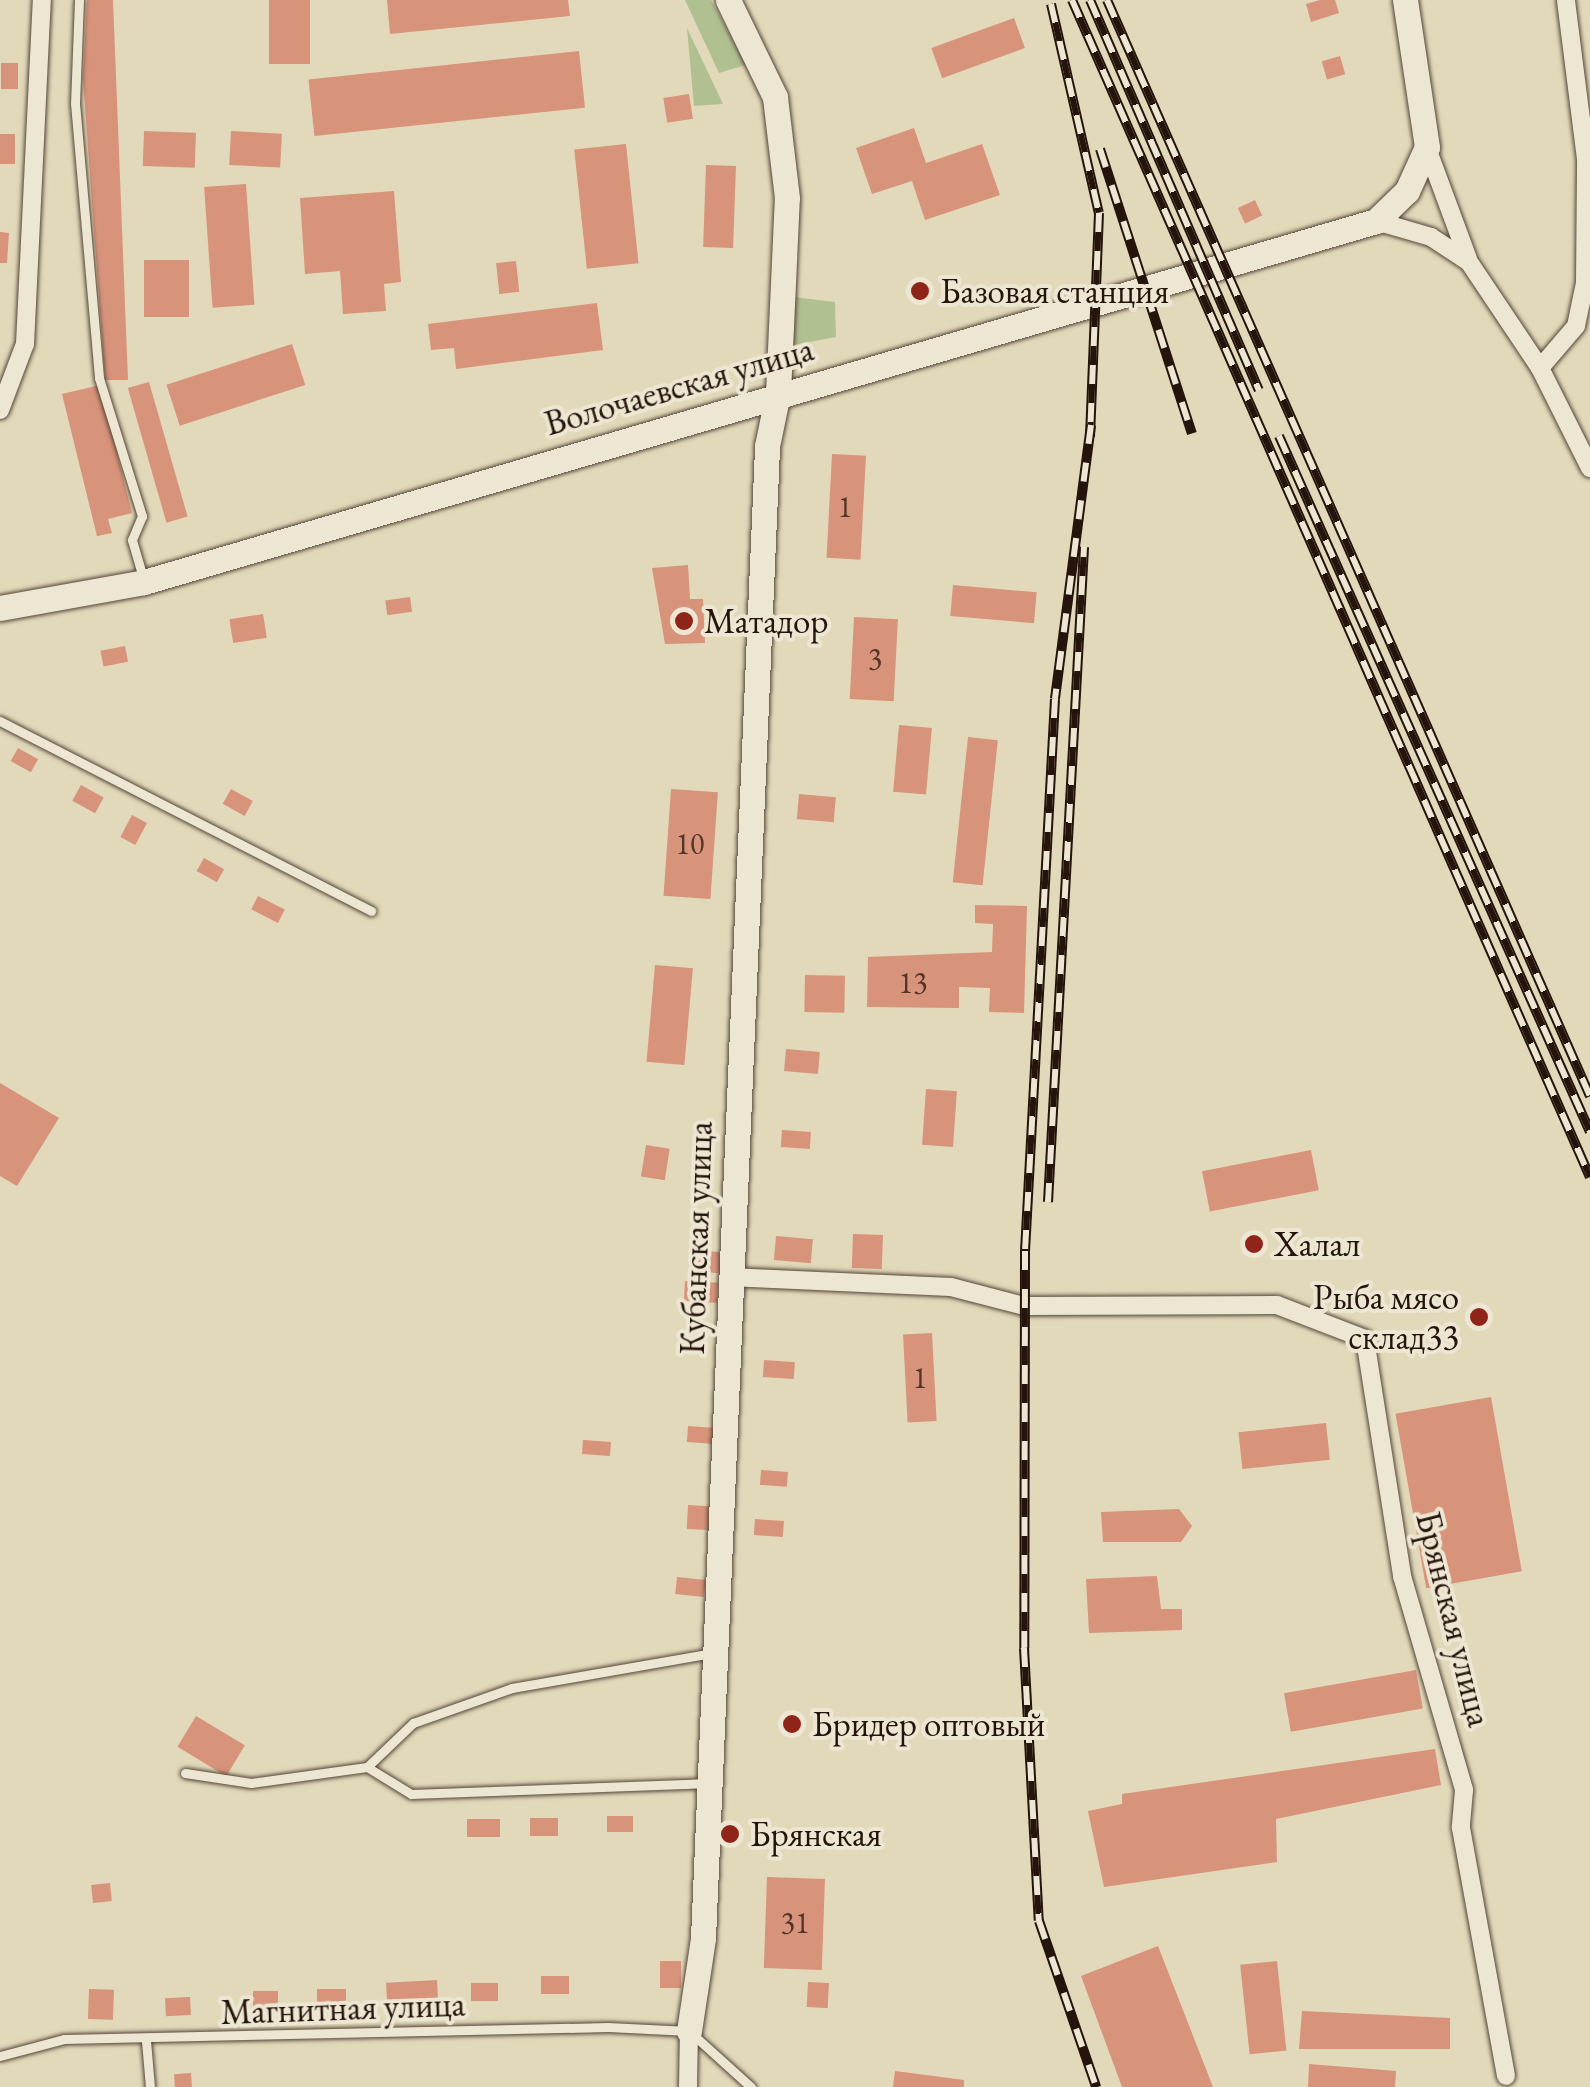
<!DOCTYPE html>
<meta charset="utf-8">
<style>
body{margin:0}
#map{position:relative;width:1590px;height:2087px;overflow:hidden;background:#e2d9ba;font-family:"EB Garamond",serif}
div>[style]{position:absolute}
.green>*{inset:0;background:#b1c091}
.building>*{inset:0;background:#d8937b;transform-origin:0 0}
.roads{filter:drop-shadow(0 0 2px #544538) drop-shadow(0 0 2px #544538)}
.service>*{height:9px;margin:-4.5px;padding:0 4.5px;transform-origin:4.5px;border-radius:4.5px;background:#ece6d2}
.minor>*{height:18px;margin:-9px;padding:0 9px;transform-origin:9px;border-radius:9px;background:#ece6d2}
.secondary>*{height:25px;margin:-12.5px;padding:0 12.5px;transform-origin:12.5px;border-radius:12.5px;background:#ece6d2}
.rail>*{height:10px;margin-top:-5px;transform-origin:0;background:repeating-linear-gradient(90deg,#ece6d2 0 19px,#25140c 0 38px);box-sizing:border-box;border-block:2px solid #25140c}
.dots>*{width:28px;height:28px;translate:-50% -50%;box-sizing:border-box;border:5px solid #ece6d2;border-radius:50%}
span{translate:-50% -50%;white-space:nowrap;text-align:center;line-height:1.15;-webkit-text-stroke:8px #ece6d2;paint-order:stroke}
.number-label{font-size:30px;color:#523428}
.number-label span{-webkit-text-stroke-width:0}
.poi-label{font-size:35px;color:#25140c}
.left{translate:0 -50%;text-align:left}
.right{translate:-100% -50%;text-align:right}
.street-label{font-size:35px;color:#25140c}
</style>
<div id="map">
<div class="green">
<div style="clip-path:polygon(685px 0,711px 0,746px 65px,719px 73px)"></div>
<div style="clip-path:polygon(687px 28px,723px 104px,694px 106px)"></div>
<div style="clip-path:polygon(793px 297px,835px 302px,836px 337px,793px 345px)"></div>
</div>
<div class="building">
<div style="clip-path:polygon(87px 0,113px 0,128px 380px,105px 380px,83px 79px)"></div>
<div style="left:269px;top:0;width:41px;height:64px"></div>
<div style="clip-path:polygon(387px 0,568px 0,570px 16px,390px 34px)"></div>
<div style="clip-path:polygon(1320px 0,1335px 0,1339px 13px,1311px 22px,1306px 4px)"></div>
<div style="left:1014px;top:18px;width:32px;height:88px;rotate:70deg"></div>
<div style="left:579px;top:51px;width:57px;height:272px;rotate:84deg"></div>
<div style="left:1340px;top:56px;width:19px;height:19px;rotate:74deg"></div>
<div style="left:1px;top:63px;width:17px;height:26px"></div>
<div style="left:689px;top:94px;width:25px;height:26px;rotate:81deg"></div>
<div style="clip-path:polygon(914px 128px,926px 163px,982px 144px,1000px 195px,925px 220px,912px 181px,872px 194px,856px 148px)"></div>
<div style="left:144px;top:131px;width:52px;height:35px;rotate:2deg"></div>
<div style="left:231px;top:131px;width:51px;height:34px;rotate:3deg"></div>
<div style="left:0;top:134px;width:15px;height:30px"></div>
<div style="left:626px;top:144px;width:120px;height:52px;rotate:84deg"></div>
<div style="left:706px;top:165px;width:30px;height:82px;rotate:2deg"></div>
<div style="left:246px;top:184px;width:121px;height:42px;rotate:86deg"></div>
<div style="clip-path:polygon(394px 191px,401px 282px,384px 284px,386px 311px,343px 314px,340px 271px,305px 274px,300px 198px)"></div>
<div style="left:1255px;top:200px;width:17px;height:19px;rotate:65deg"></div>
<div style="clip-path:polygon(0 232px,9px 233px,7px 263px,0 263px)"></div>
<div style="left:144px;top:260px;width:45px;height:57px"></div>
<div style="left:516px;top:261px;width:31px;height:20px;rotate:84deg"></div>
<div style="left:924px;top:279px;width:17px;height:17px;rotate:66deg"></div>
<div style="clip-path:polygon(597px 303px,603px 350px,456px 369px,454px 348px,431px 350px,428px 324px)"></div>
<div style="left:292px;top:344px;width:43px;height:132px;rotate:72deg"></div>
<div style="left:149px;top:382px;width:140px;height:22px;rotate:74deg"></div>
<div style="clip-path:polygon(100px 385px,132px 513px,108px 519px,112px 533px,97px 536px,62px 394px)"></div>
<div style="left:832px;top:454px;width:34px;height:104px;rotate:3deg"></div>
<div style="clip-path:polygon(688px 565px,690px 599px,703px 599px,705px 643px,665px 644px,652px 568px)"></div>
<div style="left:953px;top:585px;width:84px;height:31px;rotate:5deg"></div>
<div style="left:410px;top:597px;width:15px;height:25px;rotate:82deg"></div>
<div style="left:263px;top:614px;width:24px;height:34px;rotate:81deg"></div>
<div style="left:854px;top:617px;width:44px;height:82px;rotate:3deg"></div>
<div style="left:125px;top:646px;width:16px;height:25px;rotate:79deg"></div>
<div style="left:899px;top:725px;width:33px;height:67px;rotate:5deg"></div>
<div style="left:968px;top:737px;width:30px;height:146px;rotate:6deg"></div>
<div style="left:18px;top:748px;width:23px;height:15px;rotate:29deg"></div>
<div style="left:81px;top:785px;width:26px;height:18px;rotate:29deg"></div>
<div style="left:231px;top:789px;width:25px;height:17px;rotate:29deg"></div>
<div style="left:671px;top:789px;width:47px;height:107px;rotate:4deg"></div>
<div style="left:799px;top:794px;width:37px;height:25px;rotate:5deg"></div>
<div style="left:132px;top:815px;width:17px;height:25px;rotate:28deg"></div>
<div style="left:204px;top:858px;width:23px;height:15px;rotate:29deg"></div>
<div style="left:258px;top:896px;width:30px;height:15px;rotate:27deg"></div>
<div style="clip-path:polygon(975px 905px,1027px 906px,1024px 1013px,989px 1012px,990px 988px,959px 987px,959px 1008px,867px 1007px,868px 957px,992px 952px,993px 924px,975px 923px)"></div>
<div style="left:655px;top:965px;width:38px;height:97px;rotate:5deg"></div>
<div style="left:805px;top:975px;width:40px;height:37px;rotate:1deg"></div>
<div style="left:786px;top:1049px;width:34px;height:22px;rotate:5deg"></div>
<div style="clip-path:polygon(0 1083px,59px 1118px,17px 1186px,0 1176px)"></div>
<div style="left:926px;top:1089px;width:31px;height:56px;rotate:4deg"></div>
<div style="left:782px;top:1130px;width:29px;height:17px;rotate:4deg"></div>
<div style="left:646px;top:1145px;width:24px;height:32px;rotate:9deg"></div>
<div style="left:1311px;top:1150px;width:41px;height:111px;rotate:79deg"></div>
<div style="left:853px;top:1234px;width:30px;height:34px;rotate:2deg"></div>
<div style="left:776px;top:1236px;width:37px;height:24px;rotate:5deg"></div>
<div style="left:695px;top:1250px;width:34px;height:21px;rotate:5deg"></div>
<div style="left:685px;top:1281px;width:33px;height:20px;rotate:3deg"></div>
<div style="left:932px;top:1333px;width:88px;height:29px;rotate:87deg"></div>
<div style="left:764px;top:1360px;width:31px;height:17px;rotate:4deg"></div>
<div style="left:1491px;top:1397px;width:177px;height:97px;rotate:80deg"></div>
<div style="left:1326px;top:1423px;width:37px;height:88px;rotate:84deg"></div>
<div style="left:688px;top:1426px;width:28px;height:16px;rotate:4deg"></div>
<div style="left:583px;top:1440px;width:28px;height:14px;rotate:4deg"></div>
<div style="left:761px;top:1470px;width:27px;height:15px;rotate:4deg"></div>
<div style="left:688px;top:1505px;width:22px;height:24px;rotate:3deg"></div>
<div style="clip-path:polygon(1179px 1509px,1192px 1526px,1181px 1542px,1103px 1542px,1101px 1512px)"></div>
<div style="left:755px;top:1519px;width:29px;height:16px;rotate:4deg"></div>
<div style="clip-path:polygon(1157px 1576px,1161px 1609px,1182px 1609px,1182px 1630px,1089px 1633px,1086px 1579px)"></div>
<div style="left:677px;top:1577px;width:29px;height:17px;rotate:6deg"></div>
<div style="left:1416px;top:1670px;width:39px;height:134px;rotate:80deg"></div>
<div style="left:196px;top:1716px;width:57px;height:36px;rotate:31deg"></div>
<div style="clip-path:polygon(1435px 1749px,1441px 1785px,1276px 1819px,1277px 1862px,1104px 1887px,1088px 1811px,1122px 1804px,1122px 1794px)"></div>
<div style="left:607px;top:1816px;width:26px;height:16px"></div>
<div style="left:530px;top:1818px;width:28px;height:18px"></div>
<div style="left:500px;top:1819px;width:18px;height:33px;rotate:90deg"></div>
<div style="left:767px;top:1877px;width:58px;height:91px;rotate:2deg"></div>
<div style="left:110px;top:1883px;width:18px;height:19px;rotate:84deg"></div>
<div style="clip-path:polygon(1158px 1946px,1213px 2087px,1122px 2087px,1081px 1976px)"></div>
<div style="left:660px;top:1961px;width:21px;height:27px"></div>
<div style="left:1277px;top:1961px;width:90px;height:37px;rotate:84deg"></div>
<div style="left:541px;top:1976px;width:28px;height:18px"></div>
<div style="left:437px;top:1980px;width:21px;height:51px;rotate:87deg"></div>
<div style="left:808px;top:1982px;width:21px;height:25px;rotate:3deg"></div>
<div style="left:471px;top:1983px;width:27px;height:18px"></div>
<div style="left:89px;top:1989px;width:25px;height:30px;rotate:2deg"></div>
<div style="left:317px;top:1989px;width:29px;height:19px"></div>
<div style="left:253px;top:1991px;width:25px;height:16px"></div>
<div style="left:190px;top:1997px;width:18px;height:25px;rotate:87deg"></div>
<div style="clip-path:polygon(1302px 2011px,1450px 2018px,1450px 2049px,1299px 2049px)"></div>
<div style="clip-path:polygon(1309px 2064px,1396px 2071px,1395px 2087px,1308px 2087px)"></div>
<div style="clip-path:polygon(895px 2071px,964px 2080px,964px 2087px,893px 2087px)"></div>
<div style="left:191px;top:2073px;width:14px;height:17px;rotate:86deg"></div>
</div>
<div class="roads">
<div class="service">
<div style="left:79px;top:0;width:103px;rotate:92.2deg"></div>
<div style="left:75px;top:103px;width:276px;rotate:85deg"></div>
<div style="left:99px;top:378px;width:145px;rotate:72.7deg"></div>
<div style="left:142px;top:516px;width:26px;rotate:113deg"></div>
<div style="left:132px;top:540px;width:43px;rotate:73.7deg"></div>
<div style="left:0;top:721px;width:417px;rotate:27.1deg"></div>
<div style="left:367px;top:1767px;width:52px;rotate:31.5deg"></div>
<div style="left:411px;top:1794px;width:297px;rotate:-2.1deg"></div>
<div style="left:185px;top:1773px;width:67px;rotate:8.6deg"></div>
<div style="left:251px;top:1783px;width:117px;rotate:-7.9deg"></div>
<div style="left:367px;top:1767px;width:64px;rotate:-43.7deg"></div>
<div style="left:413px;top:1723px;width:105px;rotate:-19.5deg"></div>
<div style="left:512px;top:1688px;width:204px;rotate:-9.9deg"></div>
<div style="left:146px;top:2041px;width:46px;rotate:85deg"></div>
<div style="left:0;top:2056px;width:66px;rotate:-14.9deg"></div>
<div style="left:64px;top:2039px;width:544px;rotate:-1.26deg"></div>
<div style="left:608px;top:2027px;width:81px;rotate:2.8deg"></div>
<div style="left:689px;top:2031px;width:84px;rotate:42.1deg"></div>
</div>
<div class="minor">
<div style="left:1427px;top:148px;width:118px;rotate:69.7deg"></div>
<div style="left:1376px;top:221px;width:57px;rotate:16.2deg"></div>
<div style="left:1431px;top:237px;width:45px;rotate:33.3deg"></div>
<div style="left:1469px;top:262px;width:128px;rotate:56.2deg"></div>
<div style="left:1540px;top:368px;width:112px;rotate:63.4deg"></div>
<div style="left:1540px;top:368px;width:55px;rotate:-49.4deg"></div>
<div style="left:1576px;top:326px;width:44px;rotate:-78.2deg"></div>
<div style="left:1585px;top:283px;width:124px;rotate:-89.5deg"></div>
<div style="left:1586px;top:159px;width:160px;rotate:-97.2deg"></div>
<div style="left:0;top:410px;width:71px;rotate:-69.3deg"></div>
<div style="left:25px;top:344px;width:344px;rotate:-87.2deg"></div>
<div style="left:729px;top:1277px;width:222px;rotate:2.6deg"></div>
<div style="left:951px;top:1287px;width:75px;rotate:14.6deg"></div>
<div style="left:1024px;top:1306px;width:253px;rotate:-0.2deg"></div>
<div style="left:1277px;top:1305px;width:94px;rotate:21.1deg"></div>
<div style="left:1365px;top:1339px;width:240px;rotate:81.1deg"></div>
<div style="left:1402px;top:1576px;width:223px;rotate:73.8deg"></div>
<div style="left:1464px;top:1790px;width:38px;rotate:95deg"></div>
<div style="left:1461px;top:1828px;width:252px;rotate:79.7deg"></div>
<div style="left:688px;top:2087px;width:56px;rotate:-89deg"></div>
</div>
<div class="secondary">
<div style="left:0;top:608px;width:146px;rotate:-10.2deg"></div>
<div style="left:144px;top:582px;width:1284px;rotate:-16.33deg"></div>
<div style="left:1376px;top:221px;width:43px;rotate:-44.1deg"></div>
<div style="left:1407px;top:191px;width:48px;rotate:-65.6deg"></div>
<div style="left:1427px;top:147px;width:149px;rotate:-98.5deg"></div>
<div style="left:689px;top:2031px;width:94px;rotate:-81.4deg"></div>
<div style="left:703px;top:1938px;width:1493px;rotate:-87.54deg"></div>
<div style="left:767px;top:446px;width:54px;rotate:-78.3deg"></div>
<div style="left:778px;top:393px;width:195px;rotate:-87.4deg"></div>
<div style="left:787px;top:198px;width:102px;rotate:-96.8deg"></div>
<div style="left:775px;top:97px;width:108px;rotate:-115.9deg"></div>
</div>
</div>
<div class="rail">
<div style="left:1072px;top:0;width:1286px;rotate:66.25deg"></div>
<div style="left:1090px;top:0;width:425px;rotate:66.6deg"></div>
<div style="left:1107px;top:0;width:1198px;rotate:66.22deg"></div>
<div style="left:1051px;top:4px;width:214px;rotate:77.1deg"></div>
<div style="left:1099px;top:213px;width:224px;rotate:92.3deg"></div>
<div style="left:1100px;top:149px;width:299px;rotate:72.1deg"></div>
<div style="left:1091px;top:425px;width:276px;rotate:97.5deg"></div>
<div style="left:1055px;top:699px;width:553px;rotate:93.11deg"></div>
<div style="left:1025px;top:1251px;width:397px;rotate:90.1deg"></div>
<div style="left:1024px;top:1648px;width:273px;rotate:86.9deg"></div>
<div style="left:1039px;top:1921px;width:176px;rotate:71deg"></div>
<div style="left:1279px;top:436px;width:762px;rotate:65.92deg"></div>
<div style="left:1048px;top:1202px;width:656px;rotate:-86.85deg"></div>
</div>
<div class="dots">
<div style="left:920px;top:291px;background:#8f2418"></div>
<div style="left:684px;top:621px;background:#8f2418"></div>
<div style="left:1254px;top:1244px;background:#8f2418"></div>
<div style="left:1479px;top:1317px;background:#8f2418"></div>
<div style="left:792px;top:1724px;background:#8f2418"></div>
<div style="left:730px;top:1834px;background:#8f2418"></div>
</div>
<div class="number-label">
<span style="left:845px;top:507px">1</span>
<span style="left:875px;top:659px">3</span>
<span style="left:690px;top:844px">10</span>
<span style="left:913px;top:983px">13</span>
<span style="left:920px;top:1378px">1</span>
<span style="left:795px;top:1923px">31</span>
</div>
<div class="poi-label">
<span class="left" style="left:940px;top:291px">Базовая станция</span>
<span class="left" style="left:704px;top:621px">Матадор</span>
<span class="left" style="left:1274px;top:1244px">Халал</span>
<span class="right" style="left:1459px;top:1317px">Рыба мясо<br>склад33</span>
<span class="left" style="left:812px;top:1724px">Бридер оптовый</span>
<span class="left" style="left:750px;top:1834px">Брянская</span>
</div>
<div class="street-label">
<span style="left:679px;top:386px;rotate:-16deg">Волочаевская улица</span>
<span style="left:696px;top:1238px;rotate:-88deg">Кубанская улица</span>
<span style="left:1454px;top:1619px;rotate:76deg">Брянская улица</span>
<span style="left:343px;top:2008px;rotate:-2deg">Магнитная улица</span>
</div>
</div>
